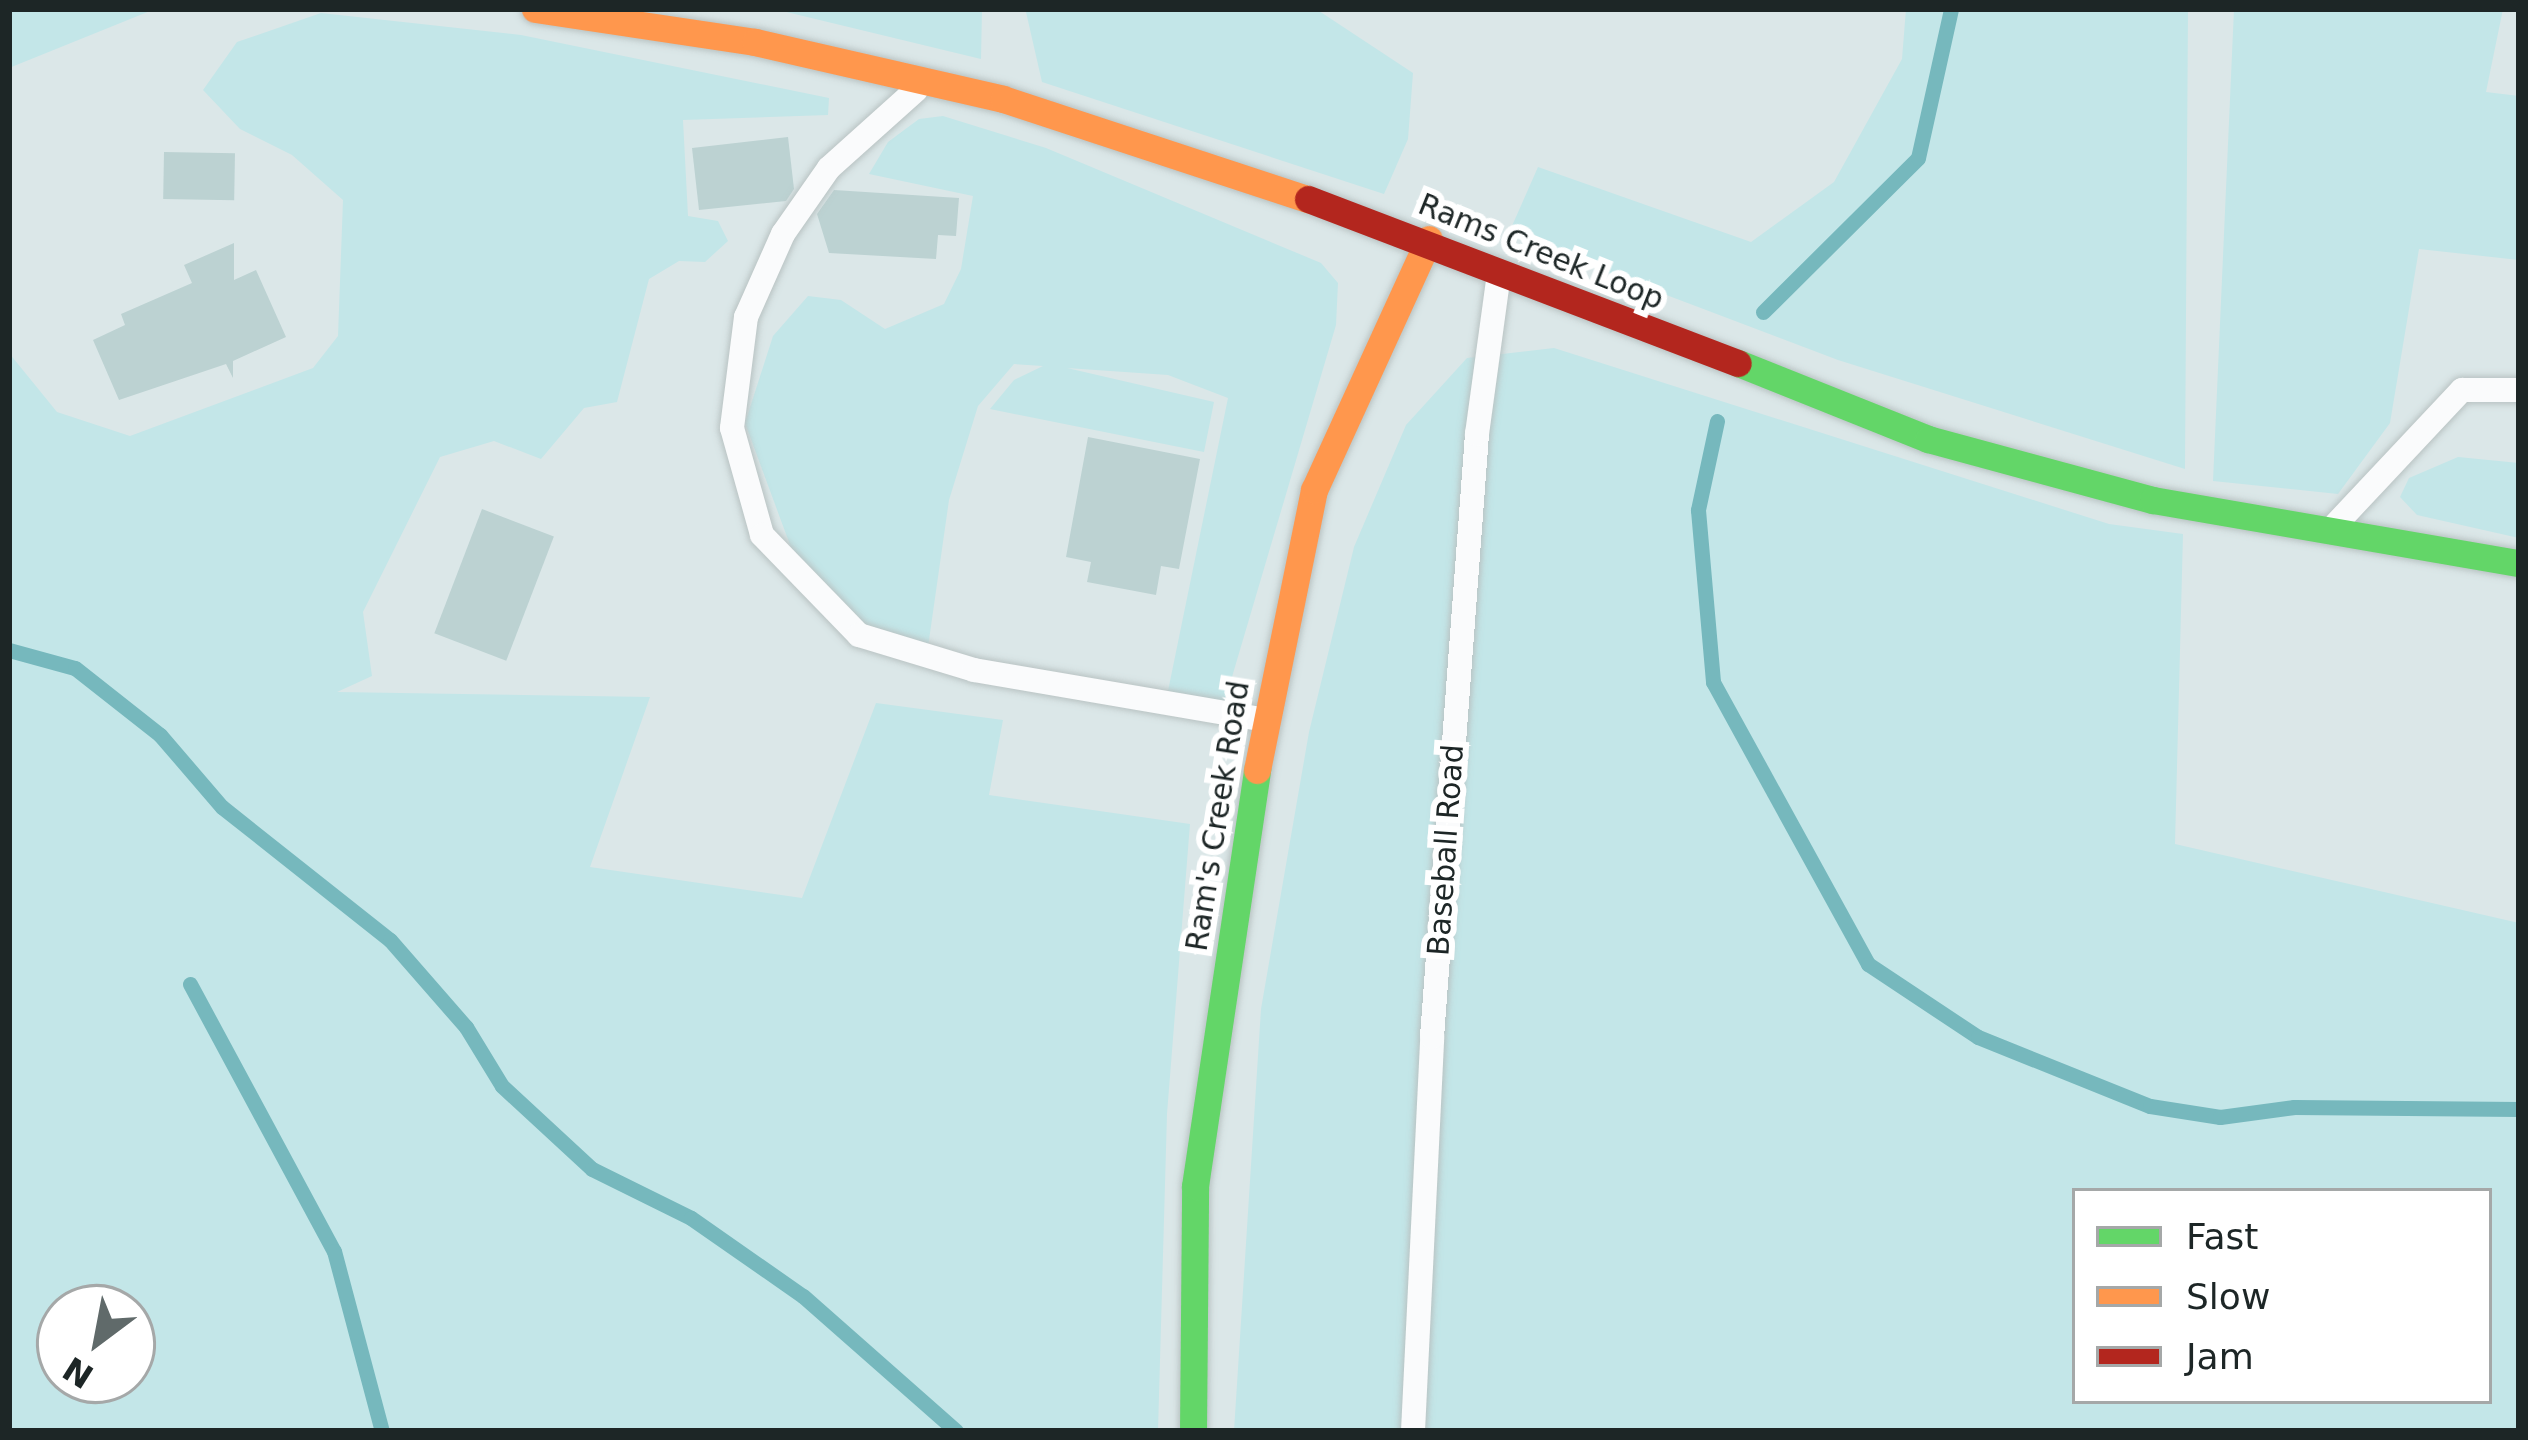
<!DOCTYPE html>
<style>
body{margin:0}
#map{position:relative;width:2528px;height:1440px;overflow:hidden;background:#dbe7e8;font-family:"DejaVu Sans",sans-serif}
div>[style]{position:absolute}
.green>*{inset:0;background:#c3e6e8}
.stream>*{height:15px;margin:-7.5px;padding:0 7.5px;transform-origin:7.5px;border-radius:7.5px;background:#76b8bd}
.building>*{inset:0;background:#bcd2d2;transform-origin:0 0}
.roads{filter:drop-shadow(0 0 3px #b9c3c3) drop-shadow(0 0 3px #b9c3c3)}
.lane>*{height:24px;margin:-12px;padding:0 12px;transform-origin:12px;border-radius:12px;background:#fafbfc}
.fast>*{height:27px;margin:-13.5px;padding:0 13.5px;transform-origin:13.5px;border-radius:13.5px;background:#63d668}
.slow>*{height:27px;margin:-13.5px;padding:0 13.5px;transform-origin:13.5px;border-radius:13.5px;background:#ff974d}
.jam>*{height:27px;margin:-13.5px;padding:0 13.5px;transform-origin:13.5px;border-radius:13.5px;background:#b3261e}
span{translate:-50% -50%;white-space:nowrap;text-align:center;line-height:1.15;-webkit-text-stroke:12px #fff;paint-order:stroke}
.street-label{font-size:30px;color:#1d2626}
.frame{position:absolute;inset:0;border:12px solid #1d2626;pointer-events:none}
.legend{position:absolute;left:2072px;top:1188px;width:420px;height:216px;box-sizing:border-box;background:#fff;border:3px solid #a5a8a8;margin:0;padding:15px 21px;list-style:none;font-size:36px;color:#1d2626}
.legend li{display:flex;align-items:center;gap:24px;height:60px}
.legend b{width:60px;border:3px solid #a5a8a8}
.north{position:absolute;left:36px;top:1284px;width:120px;height:120px;box-sizing:border-box;background:#fff;border:3px solid #a5a8a8;border-radius:50%;rotate:212deg;font-size:33px;font-weight:700;line-height:48px;text-align:center;color:#1d2626}
.north::after{content:'';display:block;margin:auto;width:42px;height:54px;background:#606a6a;clip-path:polygon(50% 0,100% 100%,50% 72%,0 100%)}
</style>
<div id="map">
<div class="green">
<div style="clip-path:polygon(9px 9px,155px 9px,9px 68px)"></div>
<div style="clip-path:polygon(774px 9px,982px 9px,981px 59px)"></div>
<div style="clip-path:polygon(1316px 9px,1413px 73px,1408px 139px,1384px 194px,1042px 82px,1026px 12px)"></div>
<div style="clip-path:polygon(1906px 9px,2188px 9px,2185px 469px,1838px 360px,1508px 235px,1538px 167px,1751px 242px,1834px 182px,1902px 59px)"></div>
<div style="clip-path:polygon(2234px 9px,2503px 9px,2486px 92px,2519px 96px,2519px 260px,2419px 249px,2390px 423px,2338px 494px,2213px 481px)"></div>
<div style="clip-path:polygon(evenodd,321px 13px,521px 35px,829px 98px,828px 115px,683px 120px,688px 216px,718px 221px,728px 241px,705px 262px,679px 261px,649px 279px,617px 402px,584px 408px,541px 459px,494px 441px,440px 457px,363px 612px,372px 676px,337px 692px,650px 697px,590px 867px,802px 898px,876px 703px,1003px 720px,989px 795px,1190px 824px,1167px 1114px,1158px 1431px,9px 1431px,9px 353px,57px 412px,130px 436px,313px 368px,338px 336px,343px 200px,292px 155px,240px 129px,203px 90px,237px 42px,321px 13px,60px 1308px,132px 1308px,132px 1380px,60px 1380px,60px 1308px)"></div>
<div style="clip-path:polygon(943px 116px,1046px 148px,1321px 263px,1338px 283px,1336px 325px,1224px 704px,1168px 691px,1228px 398px,1168px 375px,1067px 368px,1214px 402px,1204px 452px,990px 409px,1014px 380px,1043px 366px,1014px 364px,978px 406px,949px 500px,927px 654px,879px 645px,793px 553px,745px 423px,773px 336px,808px 296px,841px 300px,885px 329px,944px 304px,961px 269px,973px 196px,869px 174px,888px 142px,919px 119px)"></div>
<div style="clip-path:polygon(evenodd,1554px 348px,2109px 524px,2183px 534px,2175px 844px,2519px 923px,2519px 1431px,1234px 1431px,1261px 1009px,1309px 732px,1354px 547px,1406px 425px,1467px 358px,1554px 348px,2075px 1191px,2489px 1191px,2489px 1401px,2075px 1401px,2075px 1191px)"></div>
<div style="clip-path:polygon(2458px 457px,2519px 463px,2519px 538px,2417px 515px,2400px 497px,2409px 478px)"></div>
</div>
<div class="stream">
<div style="left:1763px;top:312px;width:218px;rotate:-44.8deg"></div>
<div style="left:1918px;top:158px;width:153px;rotate:-77.5deg"></div>
<div style="left:1717px;top:421px;width:91px;rotate:102.1deg"></div>
<div style="left:1698px;top:510px;width:173px;rotate:85deg"></div>
<div style="left:1713px;top:682px;width:322px;rotate:61.2deg"></div>
<div style="left:1868px;top:964px;width:132px;rotate:33.6deg"></div>
<div style="left:1978px;top:1037px;width:185px;rotate:21.9deg"></div>
<div style="left:2150px;top:1106px;width:71px;rotate:8.9deg"></div>
<div style="left:2220px;top:1117px;width:75px;rotate:-7.7deg"></div>
<div style="left:2294px;top:1107px;width:225px;rotate:0.5deg"></div>
<div style="left:9px;top:650px;width:68px;rotate:15.3deg"></div>
<div style="left:75px;top:668px;width:108px;rotate:38.2deg"></div>
<div style="left:160px;top:735px;width:95px;rotate:49.3deg"></div>
<div style="left:222px;top:807px;width:214px;rotate:38.4deg"></div>
<div style="left:390px;top:940px;width:116px;rotate:48.9deg"></div>
<div style="left:466px;top:1027px;width:69px;rotate:58.6deg"></div>
<div style="left:502px;top:1086px;width:122px;rotate:42.7deg"></div>
<div style="left:592px;top:1169px;width:110px;rotate:26.3deg"></div>
<div style="left:691px;top:1218px;width:136px;rotate:34.9deg"></div>
<div style="left:803px;top:1296px;width:204px;rotate:41.4deg"></div>
<div style="left:190px;top:984px;width:303px;rotate:61.7deg"></div>
<div style="left:334px;top:1251px;width:186px;rotate:75.1deg"></div>
</div>
<div class="building">
<div style="clip-path:polygon(788px 137px,794px 189px,786px 201px,699px 210px,692px 148px)"></div>
<div style="left:164px;top:152px;width:71px;height:47px;rotate:1deg"></div>
<div style="clip-path:polygon(834px 190px,959px 198px,956px 236px,938px 235px,936px 259px,829px 253px,817px 214px)"></div>
<div style="clip-path:polygon(234px 243px,234px 280px,256px 270px,286px 337px,233px 361px,233px 378px,226px 364px,119px 400px,93px 340px,125px 325px,121px 314px,192px 283px,184px 265px)"></div>
<div style="clip-path:polygon(1088px 437px,1200px 459px,1179px 569px,1161px 566px,1156px 595px,1087px 582px,1091px 562px,1066px 557px)"></div>
<div style="left:482px;top:509px;width:77px;height:133px;rotate:21deg"></div>
</div>
<div class="roads">
<div class="lane">
<div style="left:916px;top:90px;width:117px;rotate:138.1deg"></div>
<div style="left:829px;top:168px;width:80px;rotate:124.9deg"></div>
<div style="left:783px;top:234px;width:91px;rotate:114deg"></div>
<div style="left:746px;top:317px;width:112px;rotate:97.2deg"></div>
<div style="left:732px;top:428px;width:111px;rotate:74.3deg"></div>
<div style="left:762px;top:535px;width:139px;rotate:45.9deg"></div>
<div style="left:859px;top:635px;width:120px;rotate:16.9deg"></div>
<div style="left:974px;top:670px;width:291px;rotate:9.7deg"></div>
<div style="left:2336px;top:524px;width:184px;rotate:-46.8deg"></div>
<div style="left:2462px;top:390px;width:57px"></div>
<div style="left:1413px;top:1431px;width:394px;rotate:-87.2deg"></div>
<div style="left:1432px;top:1037px;width:605px;rotate:-85.73deg"></div>
<div style="left:1477px;top:434px;width:162px;rotate:-82.2deg"></div>
</div>
<div class="fast">
<div style="left:1738px;top:363px;width:205px;rotate:21.8deg"></div>
<div style="left:1928px;top:439px;width:233px;rotate:15.2deg"></div>
<div style="left:2153px;top:500px;width:371px;rotate:9.8deg"></div>
<div style="left:1193px;top:1431px;width:245px;rotate:-89.5deg"></div>
<div style="left:1195px;top:1186px;width:421px;rotate:-81.5deg"></div>
</div>
<div class="slow">
<div style="left:535px;top:9px;width:222px;rotate:8.5deg"></div>
<div style="left:755px;top:42px;width:254px;rotate:12.9deg"></div>
<div style="left:1003px;top:99px;width:321px;rotate:18.2deg"></div>
<div style="left:1257px;top:770px;width:286px;rotate:-78.5deg"></div>
<div style="left:1314px;top:490px;width:276px;rotate:-65.4deg"></div>
</div>
<div class="jam">
<div style="left:1308px;top:199px;width:460px;rotate:20.9deg"></div>
</div>
</div>
<div class="street-label">
<span style="left:1541px;top:252px;rotate:22deg">Rams Creek Loop</span>
<span style="left:1218px;top:816px;rotate:-81deg">Ram's Creek Road</span>
<span style="left:1446px;top:850px;rotate:-86deg">Baseball Road</span>
</div>
<div class="frame"></div>
<ul class="legend">
<li><b style="height:15px;background:#63d668"></b>Fast</li>
<li><b style="height:15px;background:#ff974d"></b>Slow</li>
<li><b style="height:15px;background:#b3261e"></b>Jam</li>
</ul>
<div class="north">N</div>
</div>
